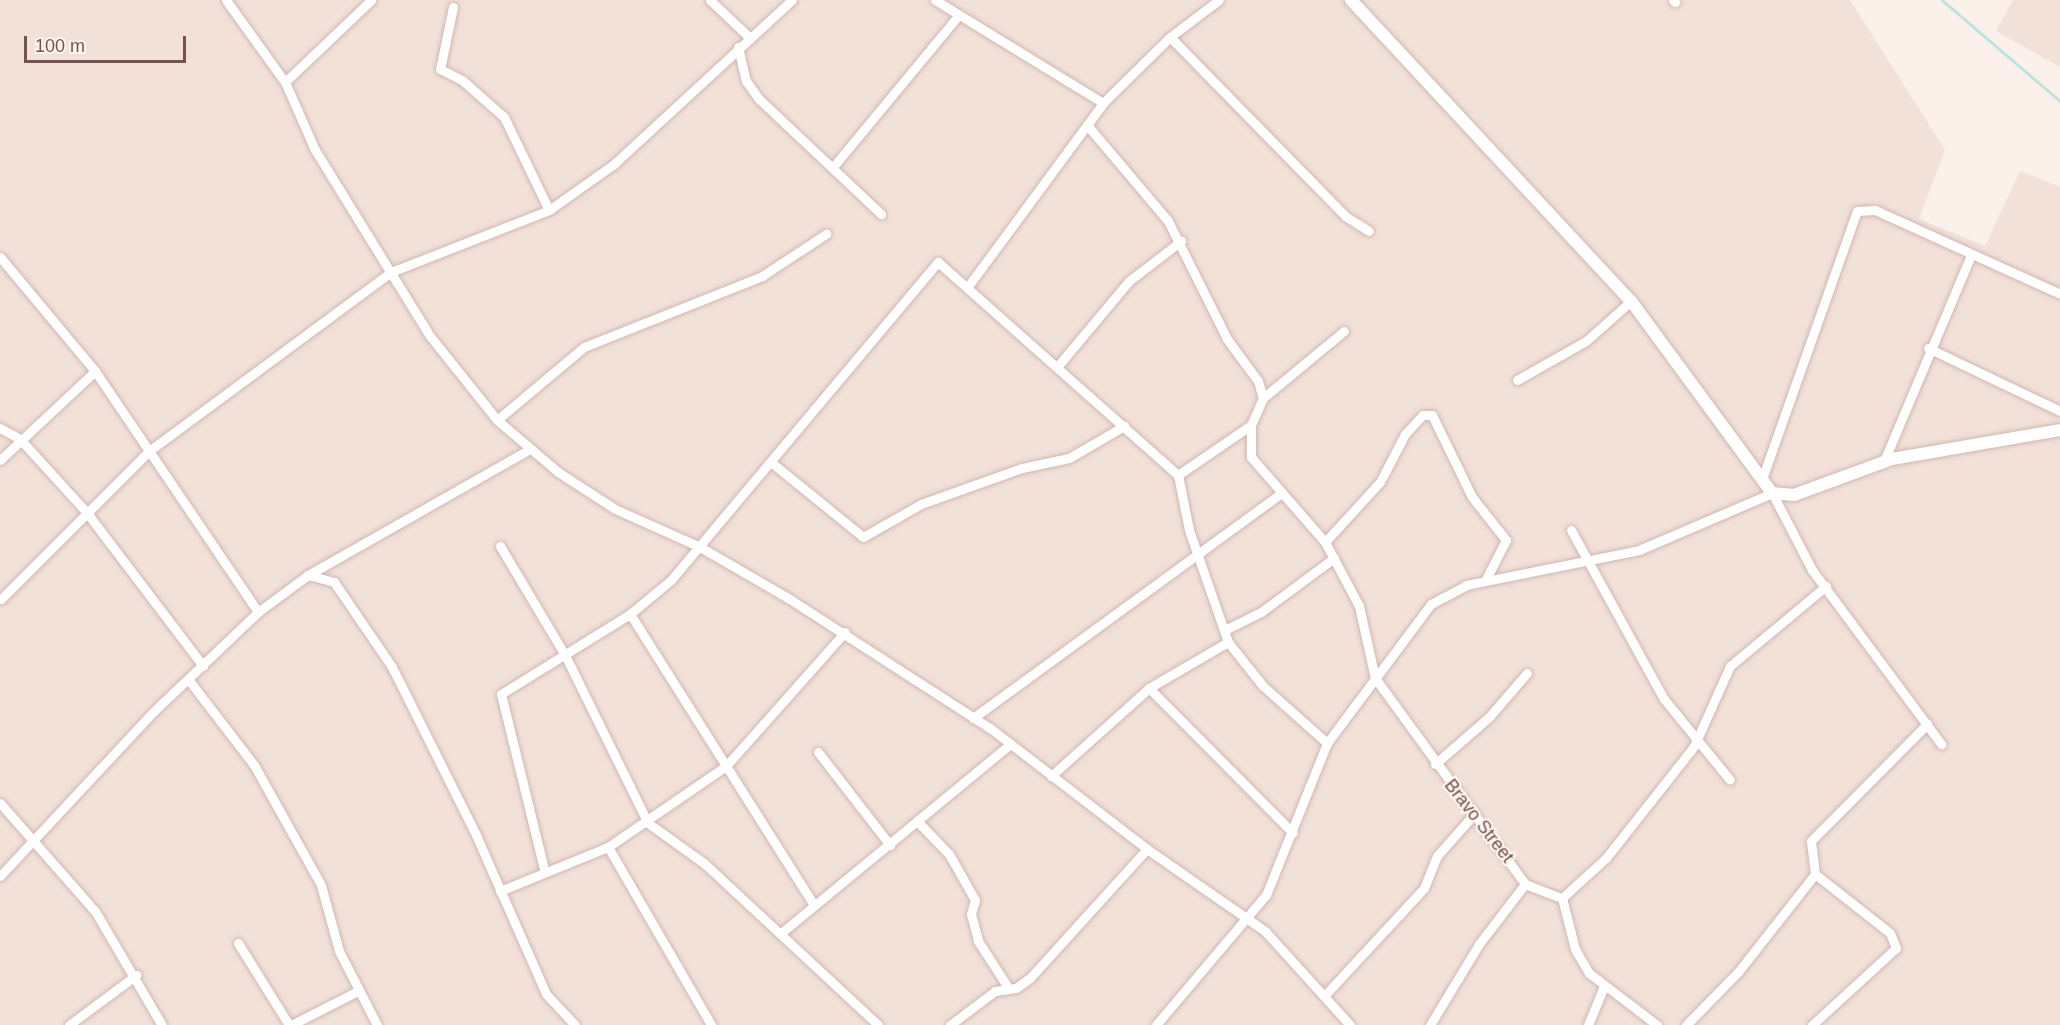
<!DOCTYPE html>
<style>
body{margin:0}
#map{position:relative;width:2060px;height:1025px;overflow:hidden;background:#fbf0ea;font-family:Helvetica,sans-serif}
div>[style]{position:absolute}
.residential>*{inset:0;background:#f2e1d9}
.stream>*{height:3px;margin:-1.5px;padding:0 1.5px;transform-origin:1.5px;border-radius:1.5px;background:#bfe3e0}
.roads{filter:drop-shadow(0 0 2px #ceb9b3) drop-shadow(0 0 2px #ceb9b3)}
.minor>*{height:9px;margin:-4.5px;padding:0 4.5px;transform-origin:4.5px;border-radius:4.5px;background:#fff}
.tertiary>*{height:12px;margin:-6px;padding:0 6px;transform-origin:6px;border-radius:6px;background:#fff}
span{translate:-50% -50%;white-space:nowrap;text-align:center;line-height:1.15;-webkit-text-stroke:4.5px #fef5f0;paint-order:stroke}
.street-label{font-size:18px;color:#74534f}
.scale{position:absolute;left:24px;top:36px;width:162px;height:27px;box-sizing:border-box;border:3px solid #74534f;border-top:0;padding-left:8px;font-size:18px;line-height:21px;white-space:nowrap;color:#74534f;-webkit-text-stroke:4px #fef5f0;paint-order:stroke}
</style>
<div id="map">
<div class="residential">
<div style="clip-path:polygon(0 0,1850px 0,1945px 150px,1919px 219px,1985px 246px,2020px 171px,2060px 187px,2060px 1025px,0 1025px)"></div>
<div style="clip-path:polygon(2013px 0,2060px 0,2060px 67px,1996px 31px)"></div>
</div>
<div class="stream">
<div style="left:1942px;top:0;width:155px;rotate:40.6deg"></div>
</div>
<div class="roads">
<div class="minor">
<div style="left:226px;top:0;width:101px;rotate:54.3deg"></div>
<div style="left:285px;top:82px;width:74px;rotate:66.2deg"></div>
<div style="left:315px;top:150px;width:219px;rotate:58.3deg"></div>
<div style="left:430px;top:336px;width:107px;rotate:51.4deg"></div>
<div style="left:497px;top:420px;width:80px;rotate:40.4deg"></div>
<div style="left:558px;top:472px;width:68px;rotate:33deg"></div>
<div style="left:615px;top:509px;width:93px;rotate:24.1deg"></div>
<div style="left:700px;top:547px;width:102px;rotate:30.1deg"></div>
<div style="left:788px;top:598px;width:240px;rotate:32.8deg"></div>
<div style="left:990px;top:728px;width:198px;rotate:37.6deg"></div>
<div style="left:1147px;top:849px;width:144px;rotate:34.8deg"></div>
<div style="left:1265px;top:931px;width:127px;rotate:47.9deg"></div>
<div style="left:710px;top:0;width:54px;rotate:43.5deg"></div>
<div style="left:935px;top:0;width:197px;rotate:31.5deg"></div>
<div style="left:1673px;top:0;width:3px;rotate:45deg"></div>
<div style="left:453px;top:7px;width:63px;rotate:101.8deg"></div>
<div style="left:440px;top:69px;width:25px;rotate:27deg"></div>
<div style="left:462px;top:80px;width:56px;rotate:41.4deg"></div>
<div style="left:504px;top:117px;width:103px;rotate:64.2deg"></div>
<div style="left:1170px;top:37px;width:250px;rotate:45.6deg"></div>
<div style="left:1345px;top:216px;width:28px;rotate:32deg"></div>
<div style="left:738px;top:47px;width:35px;rotate:77deg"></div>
<div style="left:746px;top:81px;width:22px;rotate:54deg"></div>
<div style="left:759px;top:99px;width:168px;rotate:43.3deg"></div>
<div style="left:285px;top:82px;width:119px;rotate:-43.6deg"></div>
<div style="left:1087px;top:125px;width:126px;rotate:49.8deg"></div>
<div style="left:1168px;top:221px;width:132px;rotate:63.4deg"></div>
<div style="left:1227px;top:339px;width:52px;rotate:53.6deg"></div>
<div style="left:1258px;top:381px;width:18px;rotate:74deg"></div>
<div style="left:1263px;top:398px;width:30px;rotate:114deg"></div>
<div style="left:1251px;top:425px;width:32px;rotate:90deg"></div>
<div style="left:1251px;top:457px;width:113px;rotate:49deg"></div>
<div style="left:1325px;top:542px;width:72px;rotate:62deg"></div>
<div style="left:1359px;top:606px;width:74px;rotate:77.5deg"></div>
<div style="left:1375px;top:678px;width:255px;rotate:53.9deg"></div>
<div style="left:1525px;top:884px;width:40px;rotate:21deg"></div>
<div style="left:1562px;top:898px;width:53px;rotate:75.7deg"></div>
<div style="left:1575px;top:949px;width:28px;rotate:60deg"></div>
<div style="left:1589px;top:973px;width:86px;rotate:37.4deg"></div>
<div style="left:833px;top:167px;width:195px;rotate:-50.4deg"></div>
<div style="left:0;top:257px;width:148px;rotate:50.2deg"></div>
<div style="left:95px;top:371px;width:291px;rotate:55.9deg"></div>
<div style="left:969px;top:285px;width:226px;rotate:-53.6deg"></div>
<div style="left:1103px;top:103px;width:94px;rotate:-44.6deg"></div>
<div style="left:1170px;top:37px;width:61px;rotate:-37.1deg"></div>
<div style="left:1928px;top:348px;width:146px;rotate:25.5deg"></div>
<div style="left:1057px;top:367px;width:112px;rotate:-50.1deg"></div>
<div style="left:1129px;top:281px;width:66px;rotate:-37.6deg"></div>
<div style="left:1517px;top:380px;width:79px;rotate:-29.5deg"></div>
<div style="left:1586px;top:341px;width:60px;rotate:-41.6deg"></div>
<div style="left:1263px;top:398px;width:105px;rotate:-39.6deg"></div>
<div style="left:497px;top:420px;width:114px;rotate:-40deg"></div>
<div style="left:584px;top:347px;width:192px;rotate:-21.7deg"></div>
<div style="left:762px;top:276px;width:77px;rotate:-33.3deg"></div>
<div style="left:0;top:428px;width:23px;rotate:29deg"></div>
<div style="left:20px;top:439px;width:100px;rotate:47.8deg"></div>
<div style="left:87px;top:513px;width:192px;rotate:52.8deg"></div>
<div style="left:0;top:460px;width:130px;rotate:-43.1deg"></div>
<div style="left:1884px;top:461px;width:224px;rotate:-67.1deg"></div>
<div style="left:772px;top:463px;width:117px;rotate:39.1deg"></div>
<div style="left:863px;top:537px;width:67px;rotate:-29.6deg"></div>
<div style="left:921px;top:504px;width:107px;rotate:-19.6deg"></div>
<div style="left:1022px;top:468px;width:48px;rotate:-12deg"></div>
<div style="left:1069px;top:458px;width:64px;rotate:-30.2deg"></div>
<div style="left:1178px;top:475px;width:88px;rotate:-34.4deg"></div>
<div style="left:1762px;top:479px;width:284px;rotate:-70.5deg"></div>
<div style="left:1857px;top:211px;width:18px;rotate:-3deg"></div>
<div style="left:1875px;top:210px;width:203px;rotate:24.4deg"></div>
<div style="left:1571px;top:530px;width:193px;rotate:61.2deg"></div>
<div style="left:1664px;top:699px;width:104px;rotate:50.8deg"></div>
<div style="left:1325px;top:542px;width:81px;rotate:-47.5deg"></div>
<div style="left:1380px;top:482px;width:54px;rotate:-62.5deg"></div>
<div style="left:1405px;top:434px;width:26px;rotate:-47deg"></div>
<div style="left:1423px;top:415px;width:9px"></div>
<div style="left:1432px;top:415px;width:91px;rotate:64deg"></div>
<div style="left:1472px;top:497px;width:55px;rotate:51.7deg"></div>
<div style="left:1506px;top:540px;width:44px;rotate:117.1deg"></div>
<div style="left:500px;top:546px;width:127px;rotate:59.2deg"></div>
<div style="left:565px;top:655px;width:187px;rotate:63.7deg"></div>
<div style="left:648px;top:823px;width:70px;rotate:35.7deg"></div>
<div style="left:705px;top:864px;width:236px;rotate:42.9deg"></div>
<div style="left:308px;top:575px;width:27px;rotate:15deg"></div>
<div style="left:334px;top:582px;width:103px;rotate:55.7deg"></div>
<div style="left:392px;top:667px;width:188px;rotate:63.4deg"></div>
<div style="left:476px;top:835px;width:174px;rotate:66.2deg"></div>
<div style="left:546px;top:994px;width:42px;rotate:46.9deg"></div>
<div style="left:1px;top:599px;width:209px;rotate:-45deg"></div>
<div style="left:149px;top:451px;width:301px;rotate:-36.5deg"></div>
<div style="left:391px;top:272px;width:170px;rotate:-21.4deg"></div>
<div style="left:549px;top:210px;width:80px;rotate:-35.3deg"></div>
<div style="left:614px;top:164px;width:242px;rotate:-42.7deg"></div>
<div style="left:630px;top:614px;width:343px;rotate:57.7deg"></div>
<div style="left:1225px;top:630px;width:40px;rotate:-26.6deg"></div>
<div style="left:1261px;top:612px;width:91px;rotate:-36.5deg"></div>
<div style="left:188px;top:679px;width:108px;rotate:52.5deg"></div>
<div style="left:254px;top:765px;width:137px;rotate:60.8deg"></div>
<div style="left:321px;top:885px;width:68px;rotate:74.7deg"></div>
<div style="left:339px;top:951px;width:83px;rotate:62.8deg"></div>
<div style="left:1149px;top:688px;width:204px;rotate:45.2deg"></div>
<div style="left:973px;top:718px;width:382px;rotate:-36.1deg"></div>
<div style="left:818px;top:752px;width:118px;rotate:52.3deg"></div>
<div style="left:1435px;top:764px;width:72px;rotate:-41deg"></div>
<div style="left:1489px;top:717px;width:58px;rotate:-49.2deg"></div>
<div style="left:1051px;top:776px;width:132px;rotate:-41.9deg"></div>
<div style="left:1149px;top:688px;width:91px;rotate:-30.2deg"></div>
<div style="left:0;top:803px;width:144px;rotate:48.7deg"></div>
<div style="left:95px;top:911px;width:132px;rotate:59.6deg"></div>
<div style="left:917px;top:821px;width:46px;rotate:45.9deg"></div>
<div style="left:949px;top:854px;width:53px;rotate:60.5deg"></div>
<div style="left:975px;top:900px;width:15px;rotate:106deg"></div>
<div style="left:971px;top:914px;width:28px;rotate:75deg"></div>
<div style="left:978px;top:941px;width:57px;rotate:57.1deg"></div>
<div style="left:608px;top:847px;width:206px;rotate:59.9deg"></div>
<div style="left:544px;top:869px;width:180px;rotate:-103.8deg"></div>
<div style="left:501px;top:694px;width:152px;rotate:-31.8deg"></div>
<div style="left:630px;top:614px;width:53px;rotate:-39.7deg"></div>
<div style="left:671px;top:580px;width:415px;rotate:-50deg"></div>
<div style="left:938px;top:262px;width:321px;rotate:41.6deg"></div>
<div style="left:1178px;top:475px;width:56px;rotate:78.7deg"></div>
<div style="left:1189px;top:530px;width:119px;rotate:70.8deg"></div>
<div style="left:1228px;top:642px;width:56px;rotate:51.5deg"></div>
<div style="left:1263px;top:686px;width:86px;rotate:41.7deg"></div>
<div style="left:0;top:876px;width:226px;rotate:-47deg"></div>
<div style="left:154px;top:711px;width:144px;rotate:-43.6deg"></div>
<div style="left:258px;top:612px;width:62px;rotate:-36.5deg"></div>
<div style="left:308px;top:575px;width:255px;rotate:-29.6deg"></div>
<div style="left:500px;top:891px;width:117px;rotate:-22.2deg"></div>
<div style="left:608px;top:847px;width:143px;rotate:-34.5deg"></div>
<div style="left:726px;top:766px;width:179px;rotate:-48.4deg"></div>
<div style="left:1562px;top:898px;width:59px;rotate:-42.3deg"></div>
<div style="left:1606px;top:858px;width:142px;rotate:-51.8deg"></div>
<div style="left:1694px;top:746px;width:88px;rotate:-65.8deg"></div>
<div style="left:1730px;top:666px;width:125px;rotate:-39.8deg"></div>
<div style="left:781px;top:933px;width:297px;rotate:-39.5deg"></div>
<div style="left:238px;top:943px;width:97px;rotate:58.1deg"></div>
<div style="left:1325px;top:995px;width:146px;rotate:-47.2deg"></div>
<div style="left:1424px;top:888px;width:35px;rotate:-68deg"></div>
<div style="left:1437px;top:856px;width:57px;rotate:-48.5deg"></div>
<div style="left:69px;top:1025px;width:84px;rotate:-36.7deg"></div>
<div style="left:291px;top:1025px;width:75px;rotate:-26.9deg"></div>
<div style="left:950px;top:1025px;width:56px;rotate:-37.1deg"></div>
<div style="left:995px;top:991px;width:21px;rotate:-8deg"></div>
<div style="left:1016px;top:988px;width:17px;rotate:-36deg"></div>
<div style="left:1030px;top:978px;width:174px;rotate:-47.8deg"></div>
<div style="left:1156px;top:1025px;width:170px;rotate:-49.8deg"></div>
<div style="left:1266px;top:895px;width:164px;rotate:-68.1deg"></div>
<div style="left:1327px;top:743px;width:174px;rotate:-53.2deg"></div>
<div style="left:1431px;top:604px;width:40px;rotate:-28deg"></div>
<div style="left:1466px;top:585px;width:177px;rotate:-11.4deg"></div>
<div style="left:1639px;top:550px;width:145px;rotate:-23.2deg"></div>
<div style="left:1772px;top:493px;width:87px;rotate:62.5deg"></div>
<div style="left:1812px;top:570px;width:217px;rotate:53.4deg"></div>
<div style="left:1430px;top:1025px;width:95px;rotate:-58.8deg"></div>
<div style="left:1479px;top:944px;width:76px;rotate:-52.5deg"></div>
<div style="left:1588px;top:1025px;width:42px;rotate:-67.7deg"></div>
<div style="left:1686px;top:1025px;width:74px;rotate:-45.5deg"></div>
<div style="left:1738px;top:972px;width:125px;rotate:-51.8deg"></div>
<div style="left:1812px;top:1025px;width:114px;rotate:-42.5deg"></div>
<div style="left:1896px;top:948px;width:16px;rotate:-112deg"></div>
<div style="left:1890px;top:933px;width:95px;rotate:-141.8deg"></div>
<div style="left:1815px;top:874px;width:33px;rotate:-97deg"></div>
<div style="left:1811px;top:841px;width:165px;rotate:-45.2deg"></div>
</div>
<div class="tertiary">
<div style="left:1351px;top:0;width:411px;rotate:47.1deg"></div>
<div style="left:1631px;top:301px;width:238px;rotate:53.7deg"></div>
<div style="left:1772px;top:493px;width:22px;rotate:5deg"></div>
<div style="left:1794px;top:495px;width:104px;rotate:-20.2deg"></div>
<div style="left:1892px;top:459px;width:170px;rotate:-9.8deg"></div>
</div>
</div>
<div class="street-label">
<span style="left:1479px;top:821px;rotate:52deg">Bravo Street</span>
</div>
<div class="scale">100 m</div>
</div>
